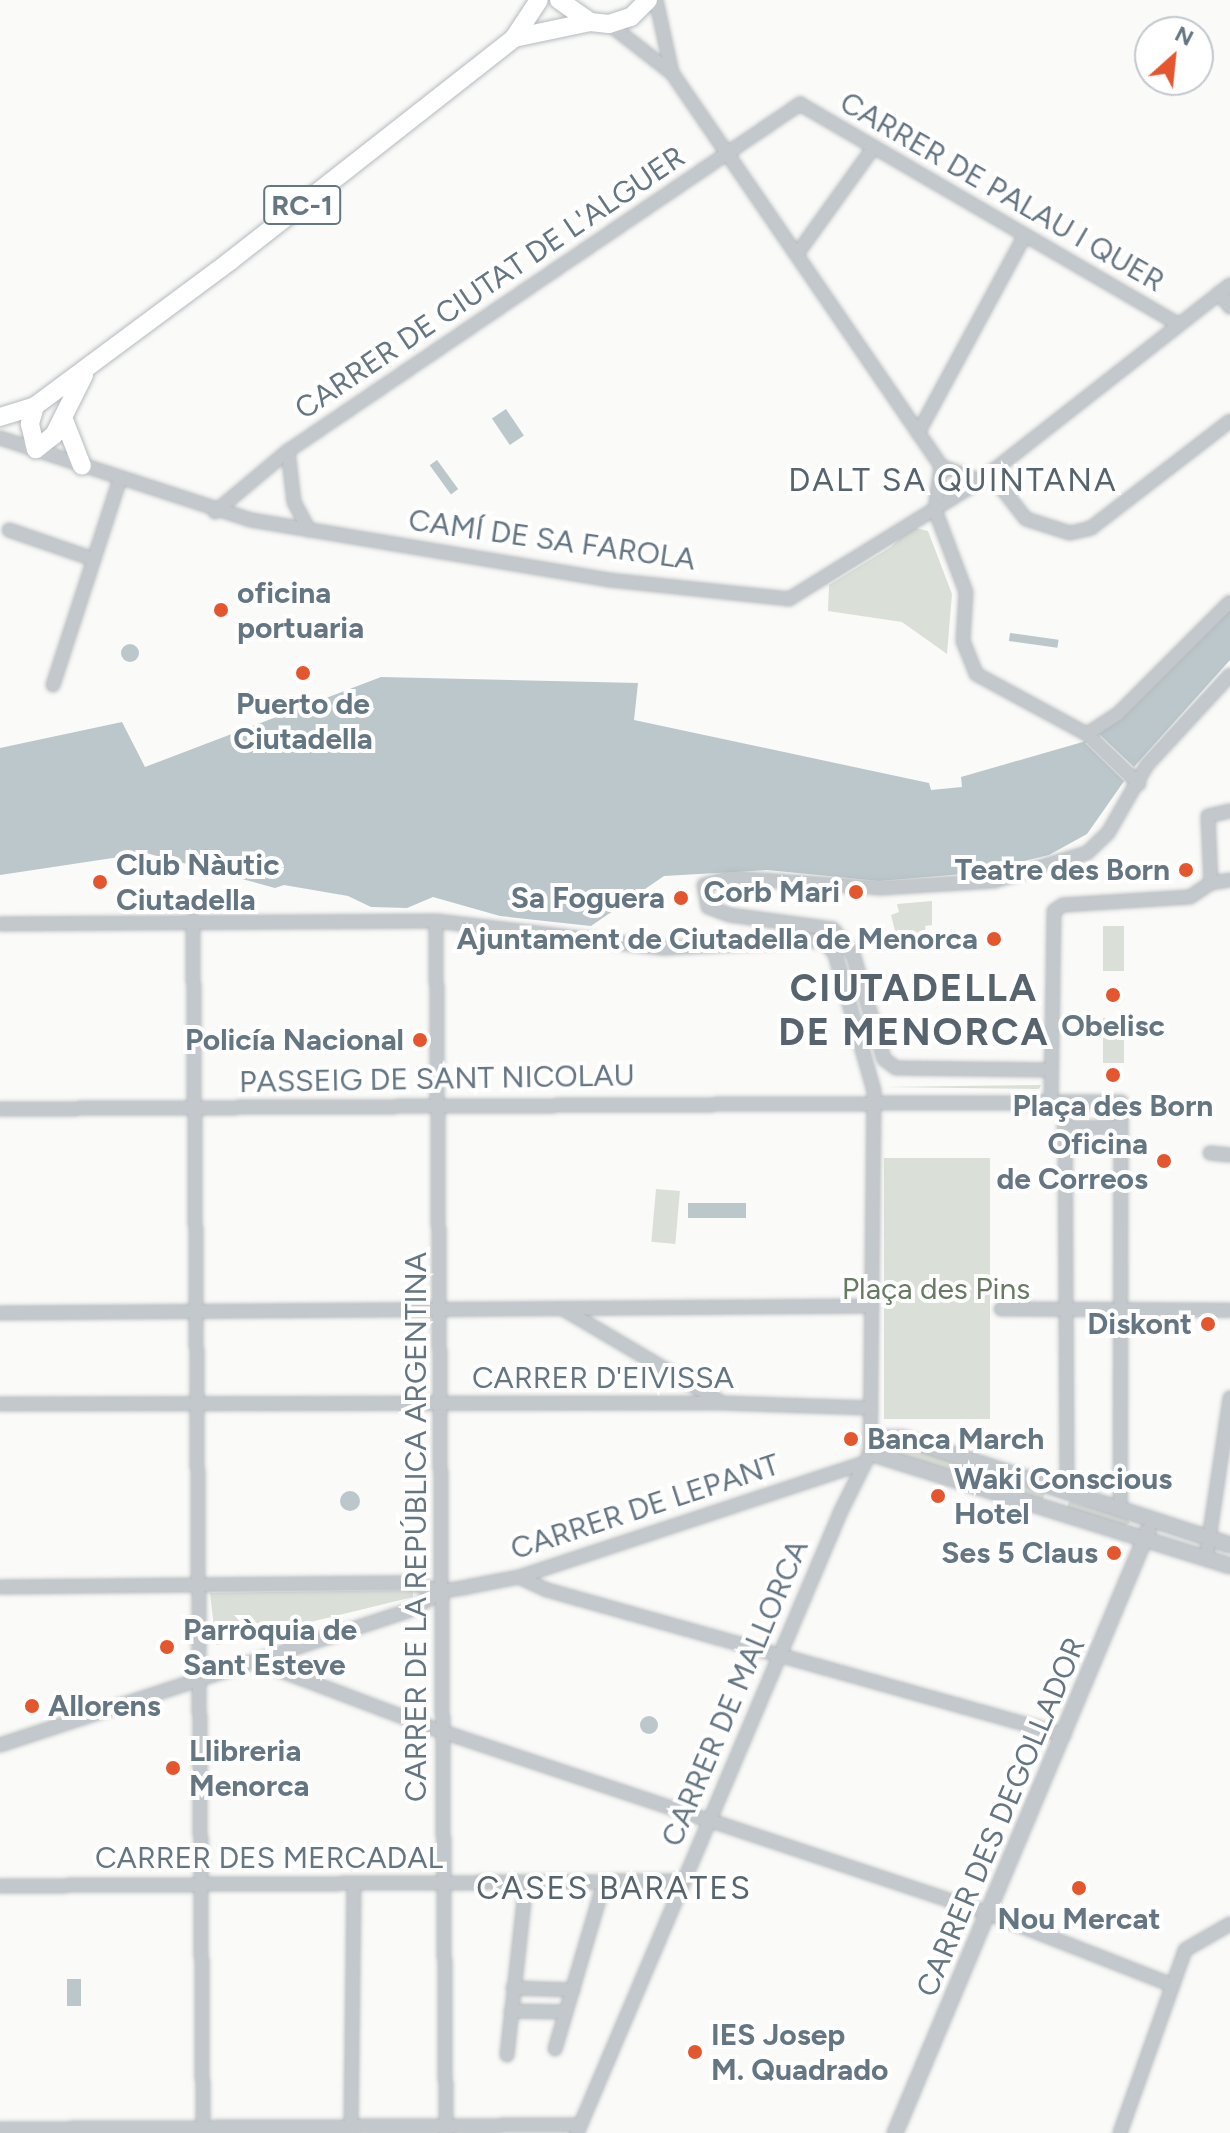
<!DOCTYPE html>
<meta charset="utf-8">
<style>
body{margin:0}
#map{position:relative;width:1230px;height:2133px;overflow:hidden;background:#fafaf8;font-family:Figtree,sans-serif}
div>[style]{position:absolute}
.green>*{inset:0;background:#dadfd7;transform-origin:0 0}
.round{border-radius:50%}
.water>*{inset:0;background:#bbc7cb;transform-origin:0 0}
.pier>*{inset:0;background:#fafaf8}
.roads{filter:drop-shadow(0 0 2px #b5babe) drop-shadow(0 0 2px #b5babe)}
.minor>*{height:12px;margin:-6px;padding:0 6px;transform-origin:6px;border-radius:6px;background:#c3c8cc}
.tertiary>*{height:14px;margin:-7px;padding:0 7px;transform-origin:7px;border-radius:7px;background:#c3c8cc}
.primary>*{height:18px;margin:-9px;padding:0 9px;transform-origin:9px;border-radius:9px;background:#fff}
.dots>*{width:22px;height:22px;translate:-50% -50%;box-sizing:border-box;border:4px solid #fff;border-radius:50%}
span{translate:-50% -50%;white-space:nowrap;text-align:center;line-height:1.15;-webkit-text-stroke:8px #fff;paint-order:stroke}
.shield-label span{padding:2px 6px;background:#fff;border:2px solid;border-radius:6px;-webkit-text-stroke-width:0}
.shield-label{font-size:28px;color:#657683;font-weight:700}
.street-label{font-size:30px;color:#657683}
.poi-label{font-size:30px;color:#657683;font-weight:700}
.left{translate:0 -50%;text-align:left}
.right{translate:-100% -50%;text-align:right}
.park-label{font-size:30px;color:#687a64}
.neighbourhood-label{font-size:32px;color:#57646e;letter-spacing:2px}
.district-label{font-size:38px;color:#57646e;font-weight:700;letter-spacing:2px}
.north{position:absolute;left:1134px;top:16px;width:80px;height:80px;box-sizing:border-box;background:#fff;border:2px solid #c1c8cd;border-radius:50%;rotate:27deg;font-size:22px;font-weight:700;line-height:32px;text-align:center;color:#657683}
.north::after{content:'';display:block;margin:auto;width:28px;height:36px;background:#e4572e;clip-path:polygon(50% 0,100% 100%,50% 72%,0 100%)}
</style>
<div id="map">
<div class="green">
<div style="clip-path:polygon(911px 527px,928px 531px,952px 594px,947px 654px,902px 622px,828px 611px,829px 585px,891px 547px)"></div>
<div style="clip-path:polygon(932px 901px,932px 925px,925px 926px,928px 950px,900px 951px,891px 915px,899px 912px,897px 904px)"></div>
<div style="left:1103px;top:926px;width:21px;height:45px"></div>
<div class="round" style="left:1102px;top:984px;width:22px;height:22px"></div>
<div style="left:1124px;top:1018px;width:45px;height:21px;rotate:90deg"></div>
<div style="clip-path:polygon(1041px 1085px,1039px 1089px,884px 1087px)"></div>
<div style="left:884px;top:1158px;width:106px;height:261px"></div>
<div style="left:656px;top:1189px;width:24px;height:53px;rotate:5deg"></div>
<div style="clip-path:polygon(904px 1443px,980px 1469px,983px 1477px,980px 1481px,899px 1456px,895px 1448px)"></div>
<div style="left:1008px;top:1481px;width:39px;height:9px;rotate:18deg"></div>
<div style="clip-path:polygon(1069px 1501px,1127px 1518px,1130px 1523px,1124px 1526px,1067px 1508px)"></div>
<div style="clip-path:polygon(413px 1590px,413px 1597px,216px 1645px,210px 1593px)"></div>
</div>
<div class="water">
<div style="left:506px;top:409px;width:32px;height:17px;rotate:56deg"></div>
<div style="left:437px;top:460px;width:36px;height:9px;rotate:54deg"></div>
<div style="clip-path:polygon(1230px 610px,1230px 660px,1134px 767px,1087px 834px,1049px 855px,975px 873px,879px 881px,767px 870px,664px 876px,591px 926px,500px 916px,433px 897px,407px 908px,371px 907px,348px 896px,284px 885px,275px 888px,146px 853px,0 875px,0 748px,122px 722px,145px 767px,381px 677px,638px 683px,634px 720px,929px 783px,931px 790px,962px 787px,961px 777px,1093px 739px)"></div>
<div style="left:1010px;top:633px;width:49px;height:8px;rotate:8deg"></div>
<div class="round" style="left:121px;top:644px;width:18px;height:18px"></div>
<div style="left:688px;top:1203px;width:58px;height:15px"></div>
<div class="round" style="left:340px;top:1491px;width:20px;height:20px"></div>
<div class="round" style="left:640px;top:1716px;width:18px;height:18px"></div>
<div style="left:67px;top:1979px;width:14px;height:27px"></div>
</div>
<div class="pier">
<div style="clip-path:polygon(1099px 734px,1134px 767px,1124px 781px,1085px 743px)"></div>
</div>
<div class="roads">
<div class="minor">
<div style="left:656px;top:0;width:75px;rotate:77.6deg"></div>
<div style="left:609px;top:24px;width:80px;rotate:37.9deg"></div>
<div style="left:672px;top:73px;width:476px;rotate:55.6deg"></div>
<div style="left:797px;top:254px;width:132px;rotate:-54.3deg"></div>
<div style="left:1219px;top:293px;width:18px;rotate:52deg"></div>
<div style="left:918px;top:433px;width:225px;rotate:-61.6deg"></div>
<div style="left:0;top:438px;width:264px;rotate:18.1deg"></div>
<div style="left:251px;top:520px;width:363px;rotate:9.5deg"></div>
<div style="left:609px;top:580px;width:181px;rotate:6deg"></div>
<div style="left:789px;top:599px;width:225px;rotate:-31.7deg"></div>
<div style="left:980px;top:481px;width:318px;rotate:-38.1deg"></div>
<div style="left:288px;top:451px;width:51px;rotate:83.3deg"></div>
<div style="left:294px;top:502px;width:32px;rotate:62deg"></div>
<div style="left:941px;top:466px;width:44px;rotate:97.8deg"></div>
<div style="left:935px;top:510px;width:88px;rotate:69.3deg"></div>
<div style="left:966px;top:592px;width:49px;rotate:93.5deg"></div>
<div style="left:963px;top:641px;width:35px;rotate:68deg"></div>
<div style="left:976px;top:674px;width:126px;rotate:28.4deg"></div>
<div style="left:1087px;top:734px;width:72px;rotate:43.9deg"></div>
<div style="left:941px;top:466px;width:42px;rotate:21deg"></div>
<div style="left:990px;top:473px;width:58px;rotate:52deg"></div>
<div style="left:1026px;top:519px;width:46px;rotate:17.7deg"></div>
<div style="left:1070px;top:533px;width:22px;rotate:-13deg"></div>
<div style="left:1091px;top:528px;width:175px;rotate:-37.6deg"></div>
<div style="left:215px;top:512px;width:95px;rotate:-39.9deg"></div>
<div style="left:288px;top:451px;width:619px;rotate:-34.13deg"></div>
<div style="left:800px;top:104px;width:437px;rotate:30.2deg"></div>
<div style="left:9px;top:530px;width:89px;rotate:19deg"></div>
<div style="left:53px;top:685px;width:217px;rotate:-72deg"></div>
<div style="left:1087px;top:734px;width:37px;rotate:-33deg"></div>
<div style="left:1118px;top:714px;width:158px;rotate:-45deg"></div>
<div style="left:1211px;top:883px;width:19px;rotate:-9deg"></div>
<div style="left:193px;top:920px;width:1213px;rotate:89.53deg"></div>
<div style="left:436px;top:921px;width:1212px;rotate:89.53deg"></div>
<div style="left:0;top:924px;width:436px;rotate:-0.4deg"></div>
<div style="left:436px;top:921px;width:230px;rotate:6.8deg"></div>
<div style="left:664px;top:948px;width:159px;rotate:-2.9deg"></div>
<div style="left:823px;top:940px;width:18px;rotate:49deg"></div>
<div style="left:835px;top:954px;width:142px;rotate:74.1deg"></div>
<div style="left:874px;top:1091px;width:362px;rotate:90.6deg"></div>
<div style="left:870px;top:1453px;width:65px;rotate:116.6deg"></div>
<div style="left:841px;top:1511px;width:676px;rotate:113deg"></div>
<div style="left:1051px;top:1070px;width:155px;rotate:-179.3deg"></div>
<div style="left:896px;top:1068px;width:15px;rotate:-143deg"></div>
<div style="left:884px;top:1059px;width:109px;rotate:-106.4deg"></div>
<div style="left:853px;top:954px;width:32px;rotate:-129deg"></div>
<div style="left:833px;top:929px;width:104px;rotate:-172.3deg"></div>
<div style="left:730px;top:915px;width:23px;rotate:-160deg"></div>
<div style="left:708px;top:907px;width:22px;rotate:-100deg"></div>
<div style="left:704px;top:885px;width:28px;rotate:-15deg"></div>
<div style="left:731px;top:878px;width:149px;rotate:3.8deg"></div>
<div style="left:880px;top:888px;width:114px;rotate:-3.5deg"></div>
<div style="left:994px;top:881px;width:97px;rotate:-16.8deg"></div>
<div style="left:1087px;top:853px;width:29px;rotate:-44deg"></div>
<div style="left:1108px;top:833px;width:78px;rotate:-60.2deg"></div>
<div style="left:1147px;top:765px;width:122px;rotate:-47.3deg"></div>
<div style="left:1051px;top:1102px;width:191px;rotate:-89.1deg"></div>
<div style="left:1054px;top:911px;width:11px;rotate:-34deg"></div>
<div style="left:1063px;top:905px;width:127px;rotate:-3.6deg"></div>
<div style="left:1190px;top:897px;width:25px;rotate:-34deg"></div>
<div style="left:1211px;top:883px;width:67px;rotate:-92.6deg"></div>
<div style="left:1208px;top:816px;width:23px;rotate:-13deg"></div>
<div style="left:1065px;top:1102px;width:390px;rotate:89.7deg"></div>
<div style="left:0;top:1109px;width:1121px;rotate:-0.36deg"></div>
<div style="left:1121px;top:1102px;width:407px;rotate:90.1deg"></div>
<div style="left:1064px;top:1128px;width:57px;rotate:-1deg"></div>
<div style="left:1210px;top:1153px;width:20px;rotate:6deg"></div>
<div style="left:563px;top:1309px;width:181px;rotate:30.5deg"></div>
<div style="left:1001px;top:1309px;width:229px;rotate:0.3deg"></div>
<div style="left:0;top:1313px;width:872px;rotate:-0.46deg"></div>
<div style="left:0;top:1404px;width:722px;rotate:-0.08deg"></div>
<div style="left:722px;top:1403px;width:149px;rotate:1.9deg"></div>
<div style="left:1206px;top:1559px;width:163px;rotate:-81.5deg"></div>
<div style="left:519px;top:1577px;width:31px;rotate:25deg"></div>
<div style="left:547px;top:1590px;width:537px;rotate:15.67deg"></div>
<div style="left:0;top:1587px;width:407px;rotate:-0.6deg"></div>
<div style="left:407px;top:1583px;width:37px;rotate:13deg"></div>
<div style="left:443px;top:1591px;width:24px;rotate:-9deg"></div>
<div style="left:467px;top:1587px;width:53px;rotate:-10.9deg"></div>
<div style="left:519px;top:1577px;width:360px;rotate:-18.3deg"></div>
<div style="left:255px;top:1661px;width:201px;rotate:20.7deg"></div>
<div style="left:443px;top:1732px;width:574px;rotate:18.37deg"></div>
<div style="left:988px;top:1913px;width:198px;rotate:21.4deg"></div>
<div style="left:0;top:1745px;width:429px;rotate:-18.2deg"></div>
<div style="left:408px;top:1611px;width:40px;rotate:-29.7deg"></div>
<div style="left:0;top:1886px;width:683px;rotate:-0.42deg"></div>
<div style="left:513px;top:1988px;width:60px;rotate:1.9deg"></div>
<div style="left:511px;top:2011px;width:55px;rotate:1deg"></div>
<div style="left:555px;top:2049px;width:174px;rotate:-73.6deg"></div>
<div style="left:507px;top:2055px;width:174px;rotate:-83.7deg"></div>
<div style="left:351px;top:2127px;width:243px;rotate:-89.3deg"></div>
<div style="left:0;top:2129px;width:580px;rotate:-0.4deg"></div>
<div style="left:1120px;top:2133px;width:194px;rotate:-70.4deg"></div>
<div style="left:1185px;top:1950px;width:52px;rotate:-30deg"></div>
</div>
<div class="tertiary">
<div style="left:1230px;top:1545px;width:344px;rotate:-161.9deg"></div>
<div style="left:903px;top:1438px;width:19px;rotate:180deg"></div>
<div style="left:884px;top:1438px;width:21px;rotate:133deg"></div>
<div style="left:870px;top:1453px;width:377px;rotate:17.4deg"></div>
<div style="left:895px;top:2133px;width:653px;rotate:-67.2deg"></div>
</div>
<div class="primary">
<div style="left:559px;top:0;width:38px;rotate:35deg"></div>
<div style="left:590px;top:22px;width:19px;rotate:6deg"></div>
<div style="left:609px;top:24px;width:23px;rotate:-18deg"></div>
<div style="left:631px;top:17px;width:24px;rotate:-45deg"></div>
<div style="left:514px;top:38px;width:78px;rotate:-11.9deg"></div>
<div style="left:35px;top:406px;width:19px;rotate:106deg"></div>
<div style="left:30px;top:424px;width:26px;rotate:77deg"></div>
<div style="left:36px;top:449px;width:23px;rotate:-38deg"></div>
<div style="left:54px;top:435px;width:67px;rotate:-63.4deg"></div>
<div style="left:0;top:417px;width:37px;rotate:-17deg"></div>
<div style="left:35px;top:406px;width:243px;rotate:-36.6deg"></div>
<div style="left:230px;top:261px;width:361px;rotate:-38.1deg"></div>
<div style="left:514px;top:38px;width:45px;rotate:-56.7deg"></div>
<div style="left:64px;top:420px;width:49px;rotate:68.6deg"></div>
</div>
</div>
<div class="dots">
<div style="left:221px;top:610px;background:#e4572e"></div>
<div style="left:303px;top:673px;background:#e4572e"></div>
<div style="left:1186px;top:870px;background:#e4572e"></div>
<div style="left:100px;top:882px;background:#e4572e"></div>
<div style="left:856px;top:892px;background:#e4572e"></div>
<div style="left:681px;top:898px;background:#e4572e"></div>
<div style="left:994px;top:939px;background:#e4572e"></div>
<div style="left:1113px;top:995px;background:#e4572e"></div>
<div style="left:420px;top:1040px;background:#e4572e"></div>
<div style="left:1113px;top:1075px;background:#e4572e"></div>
<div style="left:1164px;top:1161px;background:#e4572e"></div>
<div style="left:1208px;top:1324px;background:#e4572e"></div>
<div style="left:851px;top:1439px;background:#e4572e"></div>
<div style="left:938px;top:1496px;background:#e4572e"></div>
<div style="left:1114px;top:1553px;background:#e4572e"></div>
<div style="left:167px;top:1647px;background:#e4572e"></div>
<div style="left:32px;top:1706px;background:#e4572e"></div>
<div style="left:173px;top:1768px;background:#e4572e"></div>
<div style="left:1079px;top:1888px;background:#e4572e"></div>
<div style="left:695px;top:2052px;background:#e4572e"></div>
</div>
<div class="shield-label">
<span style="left:302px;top:205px">RC-1</span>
</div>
<div class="street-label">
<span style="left:1002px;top:192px;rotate:30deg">CARRER DE PALAU I QUER</span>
<span style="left:490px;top:283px;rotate:-34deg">CARRER DE CIUTAT DE L'ALGUER</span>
<span style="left:552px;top:540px;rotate:8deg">CAMÍ DE SA FAROLA</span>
<span style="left:437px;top:1079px;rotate:-1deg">PASSEIG DE SANT NICOLAU</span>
<span style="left:603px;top:1378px">CARRER D'EIVISSA</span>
<span style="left:645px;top:1507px;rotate:-18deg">CARRER DE LEPANT</span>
<span style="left:416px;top:1527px;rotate:-90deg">CARRER DE LA REPÚBLICA ARGENTINA</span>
<span style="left:735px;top:1693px;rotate:-67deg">CARRER DE MALLORCA</span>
<span style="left:1001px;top:1817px;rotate:-67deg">CARRER DES DEGOLLADOR</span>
<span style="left:269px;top:1858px">CARRER DES MERCADAL</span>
</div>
<div class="poi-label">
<span class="left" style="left:237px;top:610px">oficina<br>portuaria</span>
<span style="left:303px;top:721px">Puerto de<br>Ciutadella</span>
<span class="left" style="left:116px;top:882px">Club Nàutic<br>Ciutadella</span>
<span class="right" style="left:1170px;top:870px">Teatre des Born</span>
<span class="right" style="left:840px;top:892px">Corb Mari</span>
<span class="right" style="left:665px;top:898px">Sa Foguera</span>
<span class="right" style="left:978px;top:939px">Ajuntament de Ciutadella de Menorca</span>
<span style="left:1113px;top:1026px">Obelisc</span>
<span class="right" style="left:404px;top:1040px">Policía Nacional</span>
<span style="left:1113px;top:1106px">Plaça des Born</span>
<span class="right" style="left:1148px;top:1161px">Oficina<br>de Correos</span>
<span class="right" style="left:1192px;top:1324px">Diskont</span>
<span class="left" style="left:867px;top:1439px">Banca March</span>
<span class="left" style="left:954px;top:1496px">Waki Conscious<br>Hotel</span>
<span class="right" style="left:1098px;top:1553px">Ses 5 Claus</span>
<span class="left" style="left:183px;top:1647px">Parròquia de<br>Sant Esteve</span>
<span class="left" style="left:48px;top:1706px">Allorens</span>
<span class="left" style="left:189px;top:1768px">Llibreria<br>Menorca</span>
<span style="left:1079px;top:1919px">Nou Mercat</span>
<span class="left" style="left:711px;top:2052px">IES Josep<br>M. Quadrado</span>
</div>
<div class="park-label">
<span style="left:936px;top:1289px">Plaça des Pins</span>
</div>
<div class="neighbourhood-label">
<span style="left:953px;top:480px">DALT SA QUINTANA</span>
<span style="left:614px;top:1888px">CASES BARATES</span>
</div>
<div class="district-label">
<span style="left:914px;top:1011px">CIUTADELLA<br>DE MENORCA</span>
</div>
<div class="north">N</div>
</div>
